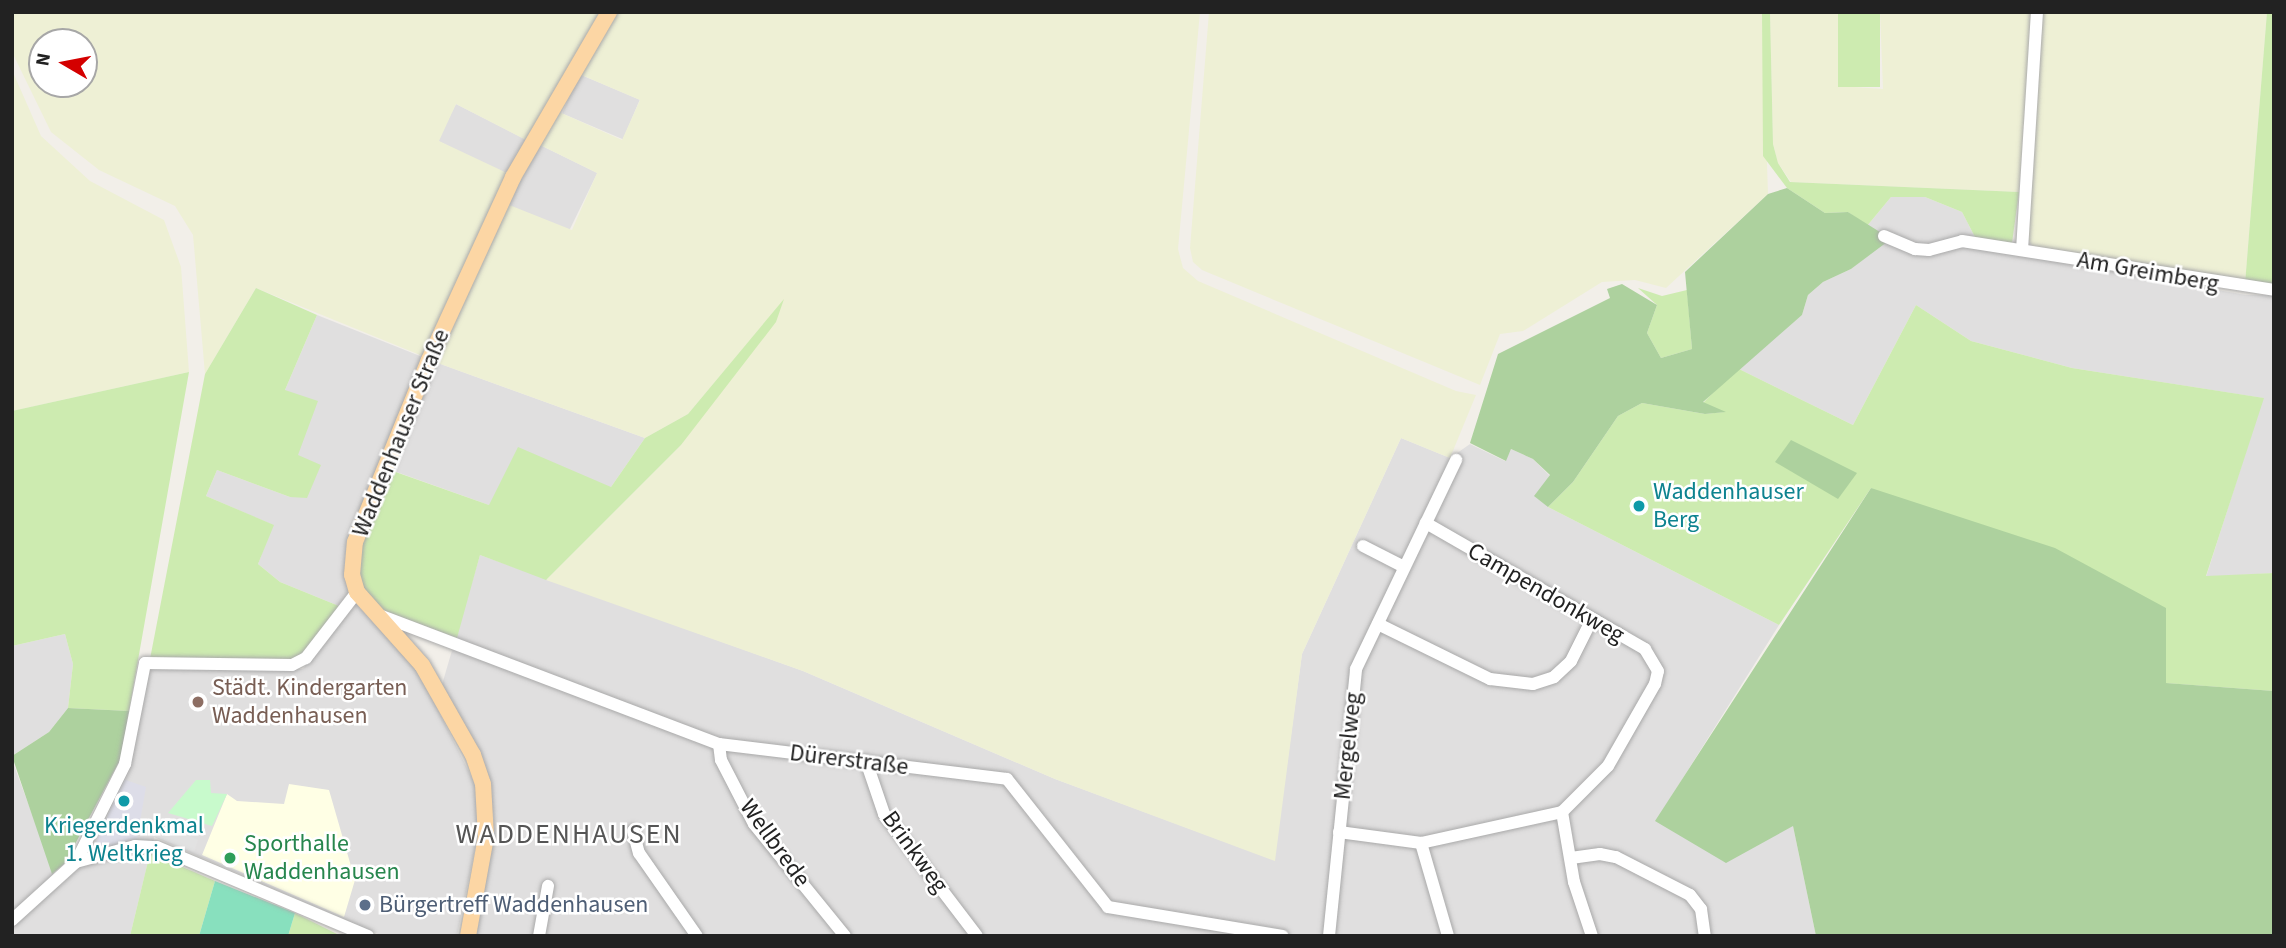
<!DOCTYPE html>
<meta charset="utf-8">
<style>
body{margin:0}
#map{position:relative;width:2286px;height:948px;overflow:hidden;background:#f2efe9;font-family:"Source Sans 3",sans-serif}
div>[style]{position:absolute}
.residential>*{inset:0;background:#e0dfdf;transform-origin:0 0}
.education>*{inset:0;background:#ffffe5}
.farmland>*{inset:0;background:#eef0d5}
.grass>*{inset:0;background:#cdebb0;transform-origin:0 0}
.forest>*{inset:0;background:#add19e}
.park>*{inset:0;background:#c8facc}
.pitch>*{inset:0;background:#88e0be}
.parking>*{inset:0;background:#e2e2e2}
.plaza>*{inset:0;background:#dddde8}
.roads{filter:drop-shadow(0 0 2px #a9a9a9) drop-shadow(0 0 2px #a9a9a9)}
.minor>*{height:12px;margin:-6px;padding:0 6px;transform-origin:6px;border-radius:6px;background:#fff}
.major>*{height:16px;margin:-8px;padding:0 8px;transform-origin:8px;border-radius:8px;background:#fcd6a4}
.dots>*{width:19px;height:19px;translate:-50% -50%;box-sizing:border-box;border:4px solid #fff;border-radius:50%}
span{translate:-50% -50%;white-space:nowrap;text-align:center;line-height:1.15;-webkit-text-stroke:5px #fff;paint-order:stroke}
.street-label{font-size:24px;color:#222}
.culture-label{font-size:24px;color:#0d838f}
.left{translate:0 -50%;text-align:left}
.education-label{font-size:24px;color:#785e54}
.leisure-label{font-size:24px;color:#27864d}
.service-label{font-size:24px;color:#4e5e75}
.quarter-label{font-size:28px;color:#555;letter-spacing:2px}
.frame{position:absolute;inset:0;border:14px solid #222;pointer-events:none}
.north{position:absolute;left:28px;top:28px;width:70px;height:70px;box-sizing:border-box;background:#fff;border:2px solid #a7a7a7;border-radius:50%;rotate:280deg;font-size:19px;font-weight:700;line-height:28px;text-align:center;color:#222}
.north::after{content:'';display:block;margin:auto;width:24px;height:32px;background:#d40000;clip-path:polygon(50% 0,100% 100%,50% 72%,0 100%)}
</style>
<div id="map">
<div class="residential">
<div style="left:579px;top:74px;width:66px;height:43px;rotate:23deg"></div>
<div style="left:456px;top:104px;width:79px;height:41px;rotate:27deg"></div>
<div style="left:538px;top:144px;width:66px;height:68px;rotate:26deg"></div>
<div style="clip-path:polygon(1891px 197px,1925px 197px,1962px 212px,1975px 237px,2002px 252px,2246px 295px,2274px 295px,2274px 573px,2206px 577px,2263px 398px,2072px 368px,1971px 341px,1916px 305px,1853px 425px,1737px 368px,1802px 315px,1808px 295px,1823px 282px,1851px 269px,1890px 238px,1867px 226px)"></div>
<div style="clip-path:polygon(317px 315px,435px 362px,645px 438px,611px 487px,489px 505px,391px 470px,349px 540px,348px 592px,339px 606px,280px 582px,258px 564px,273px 525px,206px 496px,217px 470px,290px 497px,298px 456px,285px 390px)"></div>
<div style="clip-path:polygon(1401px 438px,1450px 458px,1470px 444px,1505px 461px,1511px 449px,1533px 459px,1550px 476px,1548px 507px,1779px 625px,1656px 821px,1793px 826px,1816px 936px,474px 936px,494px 818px,486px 773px,441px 688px,480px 555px,803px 671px,1055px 779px,1274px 860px,1302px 654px)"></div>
<div style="clip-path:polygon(354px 602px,418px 670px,476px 786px,480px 824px,457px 936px,383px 936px,154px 837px,130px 936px,12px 936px,12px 760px,59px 886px,79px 868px,130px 766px,150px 669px,303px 669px)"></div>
<div style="clip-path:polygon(65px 634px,73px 664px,68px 708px,49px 732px,12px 756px,12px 646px)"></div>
</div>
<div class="education">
<div style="clip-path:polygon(289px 784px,329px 790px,355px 880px,344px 917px,202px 855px,227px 794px,237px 801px,284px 804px)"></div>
</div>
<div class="farmland">
<div style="clip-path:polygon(evenodd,12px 12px,602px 12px,526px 140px,456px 104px,439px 141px,507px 173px,425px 357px,256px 288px,205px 374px,193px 235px,175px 206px,99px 170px,51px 132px,12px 52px,12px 12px,42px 42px,84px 42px,84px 84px,42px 84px,42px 42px)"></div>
<div style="clip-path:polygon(617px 12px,1200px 12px,1178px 249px,1183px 268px,1198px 281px,1456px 391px,1476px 395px,1450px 458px,1401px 438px,1302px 654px,1275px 861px,1055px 779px,803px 671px,546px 580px,681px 445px,783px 301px,688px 414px,645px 438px,435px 362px,507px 204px,572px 230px,597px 173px,538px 144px,557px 111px,622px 140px,640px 100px,579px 74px)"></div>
<div style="clip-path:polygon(1209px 12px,1762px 12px,1768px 194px,1666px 288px,1635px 280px,1602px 282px,1523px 331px,1500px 334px,1480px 385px,1202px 270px,1193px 262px,1190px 248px)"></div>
<div style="clip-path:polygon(1770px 12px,1838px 12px,1840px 86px,1883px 89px,1880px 12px,2032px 12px,2019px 192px,1791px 182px,1778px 163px,1773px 144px)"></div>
<div style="clip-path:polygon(2043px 12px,2267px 12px,2245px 284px,2033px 247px,2028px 239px)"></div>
<div style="clip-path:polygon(12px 70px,41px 136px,90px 181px,164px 220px,181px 267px,189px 372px,12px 411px)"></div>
</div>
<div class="grass">
<div style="clip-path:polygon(1762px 12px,1770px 12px,1773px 144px,1778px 163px,1790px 182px,2019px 192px,2012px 243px,1975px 237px,1962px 212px,1925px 197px,1891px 197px,1867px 226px,1848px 212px,1825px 213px,1787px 188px,1763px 156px)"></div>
<div style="left:1838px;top:12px;width:42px;height:75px"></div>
<div style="clip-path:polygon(2267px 12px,2274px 12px,2274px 285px,2245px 284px)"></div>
<div style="clip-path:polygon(256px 288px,317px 315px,285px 390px,318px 401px,298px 455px,321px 465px,307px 498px,290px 497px,217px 470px,206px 496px,274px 525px,258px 564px,280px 582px,339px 606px,303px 654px,291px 661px,150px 659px,205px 374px)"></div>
<div style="clip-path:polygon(1638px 288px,1662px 296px,1687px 290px,1692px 349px,1661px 358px,1647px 333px,1657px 305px)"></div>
<div style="clip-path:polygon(784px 299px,776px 322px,681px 445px,546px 580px,480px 555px,457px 638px,382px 610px,361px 591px,356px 576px,360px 543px,390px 470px,489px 505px,518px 447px,611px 487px,645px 438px,688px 414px)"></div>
<div style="clip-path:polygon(1916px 305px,1971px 341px,2072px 368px,2264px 398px,2206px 576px,2274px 573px,2274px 691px,2165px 683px,1871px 488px,1779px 625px,1548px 507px,1573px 482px,1618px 416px,1642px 403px,1705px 414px,1724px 412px,1703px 403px,1737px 368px,1853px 425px)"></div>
<div style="clip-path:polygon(189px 372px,129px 711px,68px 708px,73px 664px,65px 634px,12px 646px,12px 411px)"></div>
<div style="clip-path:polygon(150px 853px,215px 881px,199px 936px,130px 936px)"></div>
<div style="clip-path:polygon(295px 913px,341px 936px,288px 936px)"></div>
</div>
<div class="forest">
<div style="clip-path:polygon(1787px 188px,1825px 213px,1848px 212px,1891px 239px,1851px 269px,1823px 282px,1808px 295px,1802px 315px,1703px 402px,1726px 412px,1705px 414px,1642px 403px,1618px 416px,1573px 482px,1548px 507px,1534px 496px,1550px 475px,1533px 459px,1511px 449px,1506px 461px,1470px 443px,1498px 354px,1610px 298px,1607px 289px,1622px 284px,1657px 305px,1647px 333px,1661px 358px,1692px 349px,1685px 272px,1768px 194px)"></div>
<div style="clip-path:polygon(1791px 440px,1857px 473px,1838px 499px,1775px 462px)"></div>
<div style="clip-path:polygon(1871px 488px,2055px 548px,2166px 608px,2166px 683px,2274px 691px,2274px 936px,1816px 936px,1793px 826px,1726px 863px,1655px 821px)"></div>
<div style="clip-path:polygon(68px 708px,129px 711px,121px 758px,65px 863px,52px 874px,12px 756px,49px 732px)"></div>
</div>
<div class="park">
<div style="clip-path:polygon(196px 780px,210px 780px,211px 793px,227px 794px,212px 826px,168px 813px)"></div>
</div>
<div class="pitch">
<div style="clip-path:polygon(215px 881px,295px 913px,288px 936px,199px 936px)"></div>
</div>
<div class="parking">
<div style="clip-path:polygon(156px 819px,198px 840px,194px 852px,151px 835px)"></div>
</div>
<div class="plaza">
<div style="clip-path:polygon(123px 779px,146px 787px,137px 839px,92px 852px)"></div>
</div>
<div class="roads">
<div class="minor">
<div style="left:1884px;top:236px;width:34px;rotate:23deg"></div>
<div style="left:1915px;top:249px;width:14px;rotate:4deg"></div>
<div style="left:1929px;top:250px;width:34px;rotate:-15deg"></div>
<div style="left:1962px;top:241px;width:316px;rotate:8.9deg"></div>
<div style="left:2022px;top:250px;width:238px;rotate:-86.4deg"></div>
<div style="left:1363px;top:546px;width:46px;rotate:27.1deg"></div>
<div style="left:379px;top:615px;width:364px;rotate:20.8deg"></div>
<div style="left:719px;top:744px;width:290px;rotate:6.9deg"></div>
<div style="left:1007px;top:779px;width:163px;rotate:51.7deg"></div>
<div style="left:1108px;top:907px;width:177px;rotate:9.4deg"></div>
<div style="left:1378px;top:624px;width:125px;rotate:26.2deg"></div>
<div style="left:1490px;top:679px;width:43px;rotate:6.6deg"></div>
<div style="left:1533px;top:684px;width:22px;rotate:-18deg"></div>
<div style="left:1554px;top:677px;width:23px;rotate:-43deg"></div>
<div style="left:1571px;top:661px;width:45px;rotate:-63.4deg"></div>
<div style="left:719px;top:744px;width:16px;rotate:83deg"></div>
<div style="left:721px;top:760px;width:72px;rotate:62.7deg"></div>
<div style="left:754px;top:824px;width:144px;rotate:50.9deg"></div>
<div style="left:866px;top:761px;width:56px;rotate:71.2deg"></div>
<div style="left:884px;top:814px;width:153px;rotate:52.7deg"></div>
<div style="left:1562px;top:812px;width:71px;rotate:80.3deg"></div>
<div style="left:1574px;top:882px;width:57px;rotate:71.6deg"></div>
<div style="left:633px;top:831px;width:23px;rotate:75deg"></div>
<div style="left:639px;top:853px;width:101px;rotate:55.1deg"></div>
<div style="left:1339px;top:832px;width:83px;rotate:7.6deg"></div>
<div style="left:1421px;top:843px;width:144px;rotate:-12.4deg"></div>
<div style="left:1562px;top:812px;width:65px;rotate:-45deg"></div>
<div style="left:1608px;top:766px;width:95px;rotate:-60.2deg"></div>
<div style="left:1655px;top:684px;width:13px;rotate:-77deg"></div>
<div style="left:1658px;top:671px;width:26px;rotate:-121deg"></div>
<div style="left:1645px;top:649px;width:253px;rotate:-150.1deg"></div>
<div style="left:1421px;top:843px;width:97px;rotate:73.8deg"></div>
<div style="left:1571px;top:858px;width:29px;rotate:-8deg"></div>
<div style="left:1600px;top:854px;width:16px;rotate:11deg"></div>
<div style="left:1616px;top:857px;width:83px;rotate:27.2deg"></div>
<div style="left:1690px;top:895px;width:18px;rotate:52deg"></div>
<div style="left:1701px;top:909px;width:27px;rotate:82deg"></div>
<div style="left:76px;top:862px;width:110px;rotate:-63.4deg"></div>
<div style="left:125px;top:764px;width:103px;rotate:-78.8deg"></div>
<div style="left:145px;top:663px;width:147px;rotate:0.8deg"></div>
<div style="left:292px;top:665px;width:16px;rotate:-27deg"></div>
<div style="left:306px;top:658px;width:83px;rotate:-52.3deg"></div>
<div style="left:12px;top:920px;width:86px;rotate:-42.2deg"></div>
<div style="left:76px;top:862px;width:61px;rotate:-15.2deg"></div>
<div style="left:135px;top:846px;width:22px;rotate:3deg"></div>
<div style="left:157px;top:847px;width:229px;rotate:22.9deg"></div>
<div style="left:539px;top:936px;width:51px;rotate:-79.8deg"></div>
<div style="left:1329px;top:936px;width:268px;rotate:-84.2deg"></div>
<div style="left:1356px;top:669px;width:232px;rotate:-64.4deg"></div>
</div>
<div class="major">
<div style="left:468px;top:936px;width:101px;rotate:-79.7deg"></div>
<div style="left:486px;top:837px;width:53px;rotate:-93.2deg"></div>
<div style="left:483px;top:784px;width:31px;rotate:-109deg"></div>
<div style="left:473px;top:755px;width:103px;rotate:-119.5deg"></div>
<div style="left:422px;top:665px;width:98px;rotate:-131.7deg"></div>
<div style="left:357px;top:592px;width:18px;rotate:-106deg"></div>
<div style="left:352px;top:575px;width:33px;rotate:-85deg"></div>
<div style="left:355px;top:542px;width:196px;rotate:-67.9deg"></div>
<div style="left:429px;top:360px;width:201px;rotate:-65.3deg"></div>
<div style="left:513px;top:177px;width:191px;rotate:-59.8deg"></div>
</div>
</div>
<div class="dots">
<div style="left:1639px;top:506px;background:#0f9aa8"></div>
<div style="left:198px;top:702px;background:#8d6e63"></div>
<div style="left:124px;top:801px;background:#0f9aa8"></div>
<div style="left:230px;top:858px;background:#2e9e5b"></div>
<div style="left:365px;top:905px;background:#5c6f8a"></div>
</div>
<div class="street-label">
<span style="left:2148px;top:272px;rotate:10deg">Am Greimberg</span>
<span style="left:401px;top:433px;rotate:-68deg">Waddenhauser Straße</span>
<span style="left:1546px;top:593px;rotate:30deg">Campendonkweg</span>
<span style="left:1348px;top:746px;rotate:-84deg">Mergelweg</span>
<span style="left:849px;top:760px;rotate:7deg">Dürerstraße</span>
<span style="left:775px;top:843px;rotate:54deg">Wellbrede</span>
<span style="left:915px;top:852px;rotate:54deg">Brinkweg</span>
</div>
<div class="culture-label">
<span class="left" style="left:1653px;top:506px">Waddenhauser<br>Berg</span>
<span style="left:124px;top:840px">Kriegerdenkmal<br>1. Weltkrieg</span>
</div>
<div class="education-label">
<span class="left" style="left:212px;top:702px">Städt. Kindergarten<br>Waddenhausen</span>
</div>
<div class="leisure-label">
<span class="left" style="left:244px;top:858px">Sporthalle<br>Waddenhausen</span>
</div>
<div class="service-label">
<span class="left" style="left:379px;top:905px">Bürgertreff Waddenhausen</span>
</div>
<div class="quarter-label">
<span style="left:569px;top:834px">WADDENHAUSEN</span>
</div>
<div class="frame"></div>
<div class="north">N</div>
</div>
